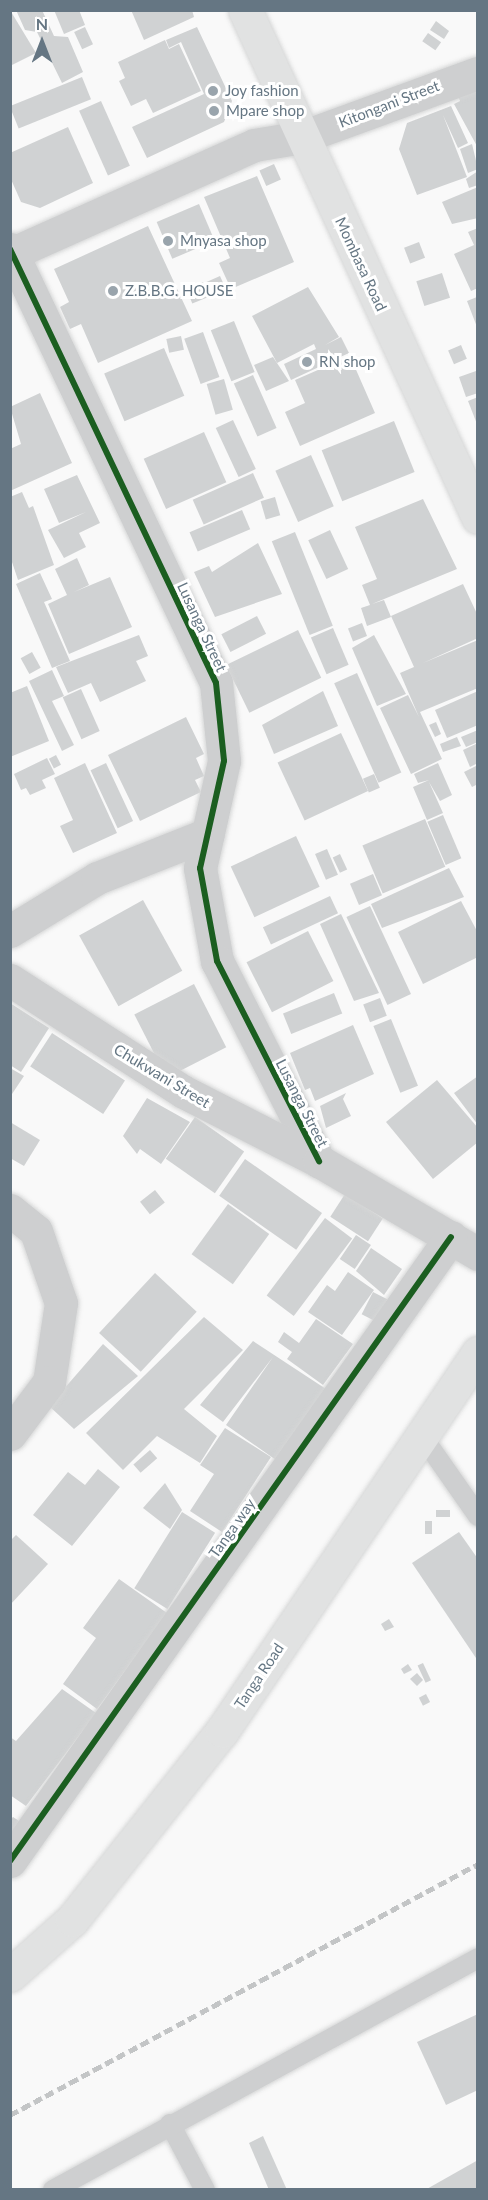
<!DOCTYPE html>
<style>
body{margin:0}
#map{position:relative;width:488px;height:2200px;overflow:hidden;background:#f9f9f9;font-family:Lato,sans-serif}
div>[style]{position:absolute}
.building>*{inset:0;background:#d0d2d3;transform-origin:0 0}
.roads{filter:drop-shadow(0 0 2px #d5d6d6) drop-shadow(0 0 2px #d5d6d6)}
.lane>*{height:20px;margin:-10px;padding:0 10px;transform-origin:10px;border-radius:10px;background:#cecfd0}
.street>*{height:33px;margin:-16.5px;padding:0 16.5px;transform-origin:16.5px;border-radius:16.5px;background:#cecfd0}
.highway>*{height:33px;margin:-16.5px;padding:0 16.5px;transform-origin:16.5px;border-radius:16.5px;background:#e1e2e2}
.rail>*{height:4.5px;margin-top:-2.25px;transform-origin:0;background:repeating-linear-gradient(90deg,#c3c5c6 0 9px,transparent 0 13.5px)}
.cycleway>*{height:6px;margin:-3px;padding:0 3px;transform-origin:3px;border-radius:3px;background:#1b5e20}
.dots>*{width:16px;height:16px;translate:-50% -50%;box-sizing:border-box;border:3px solid #fff;border-radius:50%}
span{translate:-50% -50%;white-space:nowrap;text-align:center;line-height:1.15;-webkit-text-stroke:6px #fff;paint-order:stroke}
.poi-label{font-size:15px;color:#657683}
.left{translate:0 -50%;text-align:left}
.street-label{font-size:15px;color:#657683}
.frame{position:absolute;inset:0;border:12px solid #657683;pointer-events:none}
.north{position:absolute;left:12px;top:12px;width:60px;height:60px;-webkit-text-stroke:4px #fff;paint-order:stroke;rotate:0deg;font-size:16px;font-weight:700;line-height:24px;text-align:center;color:#657683}
.north::after{content:'';display:block;margin:auto;width:21px;height:27px;background:#657683;clip-path:polygon(50% 0,100% 100%,50% 72%,0 100%)}
</style>
<div id="map">
<div class="building">
<div style="clip-path:polygon(10px 10px,36px 53px,10px 66px)"></div>
<div style="clip-path:polygon(16px 10px,42px 10px,54px 36px,68px 37px,83px 72px,62px 83px,37px 32px,25px 30px)"></div>
<div style="clip-path:polygon(54px 10px,79px 10px,85px 25px,64px 34px)"></div>
<div style="clip-path:polygon(131px 10px,192px 10px,194px 17px,144px 40px)"></div>
<div style="clip-path:polygon(436px 21px,449px 31px,444px 39px,430px 30px)"></div>
<div style="left:85px;top:27px;width:19px;height:12px;rotate:65deg"></div>
<div style="clip-path:polygon(197px 27px,232px 101px,224px 122px,147px 158px,132px 127px,204px 94px,181px 42px,169px 48px,166px 40px)"></div>
<div style="left:428px;top:33px;width:16px;height:10px;rotate:35deg"></div>
<div style="clip-path:polygon(165px 40px,169px 49px,179px 44px,201px 91px,153px 113px,146px 99px,131px 106px,119px 81px,125px 78px,118px 62px)"></div>
<div style="left:82px;top:77px;width:24px;height:78px;rotate:68deg"></div>
<div style="clip-path:polygon(474px 86px,478px 93px,478px 148px,454px 104px,460px 101px,457px 94px)"></div>
<div style="left:101px;top:101px;width:71px;height:24px;rotate:66deg"></div>
<div style="clip-path:polygon(451px 106px,468px 143px,458px 148px,443px 115px,467px 177px,417px 195px,399px 149px,407px 123px)"></div>
<div style="clip-path:polygon(68px 127px,93px 183px,40px 208px,21px 202px,10px 177px,10px 153px)"></div>
<div style="clip-path:polygon(472px 144px,478px 169px,468px 173px,460px 149px)"></div>
<div style="left:274px;top:164px;width:17px;height:16px;rotate:66deg"></div>
<div style="clip-path:polygon(478px 171px,478px 185px,469px 188px,466px 179px)"></div>
<div style="clip-path:polygon(257px 176px,294px 262px,231px 289px,219px 263px,230px 258px,204px 197px)"></div>
<div style="clip-path:polygon(478px 187px,478px 218px,452px 224px,442px 202px)"></div>
<div style="left:199px;top:204px;width:40px;height:46px;rotate:67deg"></div>
<div style="clip-path:polygon(148px 226px,192px 321px,98px 363px,81px 324px,70px 329px,60px 307px,69px 302px,54px 269px)"></div>
<div style="clip-path:polygon(478px 228px,478px 288px,471px 291px,454px 254px,474px 245px,468px 232px)"></div>
<div style="left:419px;top:242px;width:17px;height:16px;rotate:69deg"></div>
<div style="left:442px;top:273px;width:26px;height:27px;rotate:72deg"></div>
<div style="left:220px;top:276px;width:17px;height:16px;rotate:66deg"></div>
<div style="left:203px;top:282px;width:16px;height:18px;rotate:68deg"></div>
<div style="clip-path:polygon(308px 287px,339px 337px,325px 345px,341px 337px,349px 353px,291px 380px,284px 364px,316px 349px,314px 344px,277px 363px,252px 316px)"></div>
<div style="clip-path:polygon(477px 297px,477px 327px,467px 301px)"></div>
<div style="left:234px;top:321px;width:55px;height:25px;rotate:68deg"></div>
<div style="left:203px;top:332px;width:48px;height:20px;rotate:70deg"></div>
<div style="left:181px;top:336px;width:14px;height:15px;rotate:78deg"></div>
<div style="left:461px;top:345px;width:15px;height:14px;rotate:67deg"></div>
<div style="left:164px;top:348px;width:52px;height:65px;rotate:67deg"></div>
<div style="clip-path:polygon(350px 356px,375px 413px,300px 446px,285px 412px,305px 403px,295px 380px)"></div>
<div style="clip-path:polygon(273px 357px,289px 381px,266px 391px,254px 365px)"></div>
<div style="clip-path:polygon(476px 371px,478px 393px,466px 397px,459px 377px)"></div>
<div style="left:253px;top:375px;width:58px;height:21px;rotate:66deg"></div>
<div style="left:224px;top:379px;width:32px;height:18px;rotate:74deg"></div>
<div style="clip-path:polygon(40px 393px,72px 463px,10px 491px,10px 449px,21px 444px,10px 407px)"></div>
<div style="clip-path:polygon(478px 397px,478px 424px,477px 424px,468px 401px)"></div>
<div style="left:233px;top:420px;width:54px;height:19px;rotate:65deg"></div>
<div style="left:394px;top:421px;width:55px;height:78px;rotate:68deg"></div>
<div style="left:204px;top:432px;width:55px;height:66px;rotate:66deg"></div>
<div style="left:311px;top:455px;width:56px;height:39px;rotate:66deg"></div>
<div style="left:253px;top:473px;width:27px;height:66px;rotate:66deg"></div>
<div style="clip-path:polygon(77px 475px,100px 523px,79px 533px,86px 547px,64px 558px,48px 530px,86px 512px,59px 523px,44px 489px)"></div>
<div style="clip-path:polygon(22px 492px,29px 508px,33px 506px,54px 565px,18px 580px,10px 556px,10px 497px)"></div>
<div style="left:275px;top:497px;width:19px;height:15px;rotate:74deg"></div>
<div style="clip-path:polygon(423px 499px,457px 569px,372px 604px,384px 600px,391px 617px,367px 626px,361px 608px,370px 605px,362px 585px,377px 579px,355px 527px)"></div>
<div style="left:242px;top:510px;width:21px;height:57px;rotate:67deg"></div>
<div style="left:330px;top:530px;width:43px;height:24px;rotate:65deg"></div>
<div style="left:295px;top:532px;width:101px;height:25px;rotate:68deg"></div>
<div style="clip-path:polygon(258px 543px,282px 594px,215px 617px,194px 572px,209px 566px,212px 572px)"></div>
<div style="clip-path:polygon(77px 558px,89px 585px,74px 592px,110px 577px,132px 627px,69px 654px,48px 604px,67px 595px,55px 569px)"></div>
<div style="clip-path:polygon(40px 573px,52px 599px,44px 602px,70px 661px,52px 668px,16px 584px)"></div>
<div style="clip-path:polygon(463px 584px,478px 616px,478px 638px,423px 663px,478px 640px,478px 688px,420px 712px,442px 759px,411px 774px,380px 708px,408px 695px,419px 717px,400px 673px,414px 667px,391px 616px)"></div>
<div style="left:257px;top:616px;width:20px;height:40px;rotate:63deg"></div>
<div style="left:362px;top:623px;width:14px;height:15px;rotate:69deg"></div>
<div style="left:333px;top:628px;width:40px;height:24px;rotate:67deg"></div>
<div style="left:298px;top:630px;width:53px;height:80px;rotate:64deg"></div>
<div style="clip-path:polygon(139px 635px,148px 656px,136px 661px,146px 681px,100px 702px,91px 683px,68px 693px,56px 667px)"></div>
<div style="clip-path:polygon(374px 635px,406px 694px,377px 706px,352px 648px)"></div>
<div style="left:32px;top:652px;width:18px;height:13px;rotate:61deg"></div>
<div style="clip-path:polygon(52px 670px,64px 696px,52px 701px,74px 745px,62px 751px,29px 681px)"></div>
<div style="left:357px;top:673px;width:109px;height:25px;rotate:66deg"></div>
<div style="clip-path:polygon(27px 686px,49px 741px,10px 757px,10px 693px)"></div>
<div style="left:81px;top:689px;width:46px;height:20px;rotate:66deg"></div>
<div style="clip-path:polygon(323px 691px,338px 726px,274px 754px,262px 725px)"></div>
<div style="clip-path:polygon(478px 691px,478px 725px,447px 738px,435px 710px)"></div>
<div style="clip-path:polygon(186px 717px,204px 754px,196px 758px,204px 776px,195px 780px,201px 792px,140px 821px,108px 755px)"></div>
<div style="clip-path:polygon(436px 722px,441px 734px,435px 737px,429px 725px)"></div>
<div style="clip-path:polygon(478px 730px,478px 742px,466px 747px,461px 737px)"></div>
<div style="left:341px;top:733px;width:64px;height:70px;rotate:65deg"></div>
<div style="clip-path:polygon(457px 737px,461px 746px,443px 752px,440px 744px)"></div>
<div style="clip-path:polygon(478px 743px,478px 763px,470px 767px,463px 750px)"></div>
<div style="left:56px;top:755px;width:11px;height:8px;rotate:63deg"></div>
<div style="clip-path:polygon(47px 758px,55px 774px,42px 780px,46px 788px,30px 795px,26px 788px,21px 790px,14px 774px)"></div>
<div style="clip-path:polygon(85px 763px,117px 833px,73px 853px,60px 826px,73px 820px,54px 778px)"></div>
<div style="left:106px;top:763px;width:64px;height:17px;rotate:65deg"></div>
<div style="clip-path:polygon(438px 763px,452px 795px,440px 801px,429px 782px,443px 813px,427px 820px,413px 787px,429px 780px,418px 783px,414px 774px)"></div>
<div style="clip-path:polygon(478px 765px,478px 784px,472px 787px,464px 772px)"></div>
<div style="left:374px;top:774px;width:15px;height:12px;rotate:67deg"></div>
<div style="left:443px;top:815px;width:47px;height:17px;rotate:67deg"></div>
<div style="left:425px;top:819px;width:52px;height:68px;rotate:67deg"></div>
<div style="left:296px;top:836px;width:56px;height:72px;rotate:65deg"></div>
<div style="left:327px;top:849px;width:28px;height:13px;rotate:67deg"></div>
<div style="left:340px;top:854px;width:17px;height:8px;rotate:65deg"></div>
<div style="clip-path:polygon(449px 868px,464px 897px,382px 928px,371px 904px)"></div>
<div style="left:373px;top:874px;width:23px;height:25px;rotate:67deg"></div>
<div style="left:330px;top:896px;width:19px;height:74px;rotate:65deg"></div>
<div style="left:143px;top:900px;width:81px;height:73px;rotate:61deg"></div>
<div style="clip-path:polygon(461px 901px,478px 933px,478px 957px,423px 984px,398px 932px)"></div>
<div style="left:370px;top:906px;width:97px;height:26px;rotate:65deg"></div>
<div style="clip-path:polygon(341px 914px,379px 993px,354px 1001px,320px 924px)"></div>
<div style="left:308px;top:931px;width:56px;height:69px;rotate:63deg"></div>
<div style="left:194px;top:984px;width:71px;height:67px;rotate:63deg"></div>
<div style="left:334px;top:993px;width:22px;height:55px;rotate:68deg"></div>
<div style="left:380px;top:998px;width:19px;height:18px;rotate:69deg"></div>
<div style="clip-path:polygon(10px 1003px,49px 1028px,21px 1072px,10px 1065px)"></div>
<div style="left:391px;top:1019px;width:72px;height:19px;rotate:68deg"></div>
<div style="clip-path:polygon(353px 1025px,374px 1074px,315px 1101px,310px 1088px,305px 1090px,290px 1053px)"></div>
<div style="left:52px;top:1033px;width:87px;height:40px;rotate:33deg"></div>
<div style="clip-path:polygon(10px 1068px,24px 1076px,10px 1097px)"></div>
<div style="clip-path:polygon(478px 1076px,478px 1125px,454px 1093px)"></div>
<div style="clip-path:polygon(437px 1080px,478px 1128px,478px 1142px,433px 1179px,386px 1122px)"></div>
<div style="clip-path:polygon(346px 1093px,343px 1099px,351px 1116px,326px 1128px,320px 1106px)"></div>
<div style="clip-path:polygon(147px 1098px,190px 1122px,161px 1164px,140px 1149px,137px 1154px,123px 1136px)"></div>
<div style="left:195px;top:1117px;width:60px;height:51px;rotate:35deg"></div>
<div style="clip-path:polygon(10px 1122px,40px 1140px,24px 1166px,10px 1158px)"></div>
<div style="left:245px;top:1159px;width:94px;height:45px;rotate:35deg"></div>
<div style="left:155px;top:1190px;width:16px;height:19px;rotate:52deg"></div>
<div style="left:345px;top:1194px;width:45px;height:27px;rotate:33deg"></div>
<div style="left:228px;top:1204px;width:51px;height:62px;rotate:36deg"></div>
<div style="left:325px;top:1218px;width:34px;height:97px;rotate:37deg"></div>
<div style="left:356px;top:1235px;width:18px;height:29px;rotate:34deg"></div>
<div style="clip-path:polygon(371px 1248px,402px 1269px,384px 1295px,356px 1271px)"></div>
<div style="clip-path:polygon(348px 1272px,374px 1290px,342px 1335px,308px 1312px,327px 1285px,335px 1291px)"></div>
<div style="left:155px;top:1273px;width:57px;height:82px;rotate:43deg"></div>
<div style="left:373px;top:1292px;width:16px;height:25px;rotate:27deg"></div>
<div style="clip-path:polygon(204px 1317px,243px 1350px,184px 1409px,217px 1436px,200px 1463px,157px 1436px,123px 1470px,86px 1433px)"></div>
<div style="clip-path:polygon(316px 1319px,353px 1344px,323px 1385px,287px 1359px,292px 1352px,278px 1342px,284px 1332px,299px 1343px)"></div>
<div style="clip-path:polygon(253px 1341px,326px 1389px,276px 1460px,226px 1425px,273px 1357px,223px 1422px,200px 1405px)"></div>
<div style="clip-path:polygon(103px 1344px,138px 1376px,74px 1429px,49px 1406px)"></div>
<div style="clip-path:polygon(225px 1428px,271px 1457px,222px 1532px,190px 1511px,214px 1474px,200px 1465px)"></div>
<div style="left:150px;top:1450px;width:11px;height:22px;rotate:49deg"></div>
<div style="clip-path:polygon(98px 1469px,120px 1487px,72px 1546px,33px 1515px,68px 1472px,85px 1485px)"></div>
<div style="clip-path:polygon(165px 1483px,182px 1510px,170px 1529px,143px 1508px)"></div>
<div style="left:436px;top:1510px;width:14px;height:7px"></div>
<div style="left:182px;top:1512px;width:39px;height:90px;rotate:32deg"></div>
<div style="left:425px;top:1521px;width:7px;height:13px"></div>
<div style="clip-path:polygon(459px 1532px,478px 1559px,478px 1661px,412px 1563px)"></div>
<div style="clip-path:polygon(16px 1535px,48px 1564px,10px 1605px,10px 1541px)"></div>
<div style="clip-path:polygon(119px 1579px,167px 1613px,97px 1709px,63px 1684px,96px 1638px,83px 1628px)"></div>
<div style="clip-path:polygon(389px 1619px,394px 1627px,385px 1631px,381px 1624px)"></div>
<div style="left:423px;top:1663px;width:19px;height:6px;rotate:65deg"></div>
<div style="clip-path:polygon(408px 1664px,412px 1670px,404px 1674px,401px 1669px)"></div>
<div style="clip-path:polygon(417px 1673px,423px 1680px,417px 1686px,410px 1679px)"></div>
<div style="clip-path:polygon(62px 1689px,96px 1713px,26px 1806px,10px 1795px,10px 1737px,16px 1741px)"></div>
<div style="left:426px;top:1694px;width:9px;height:8px;rotate:63deg"></div>
<div style="clip-path:polygon(13px 1817px,22px 1823px,10px 1839px,10px 1820px)"></div>
<div style="clip-path:polygon(478px 2014px,478px 2090px,446px 2105px,417px 2042px)"></div>
<div style="clip-path:polygon(263px 2136px,287px 2190px,269px 2190px,249px 2143px)"></div>
<div style="clip-path:polygon(478px 2160px,478px 2190px,425px 2190px)"></div>
</div>
<div class="roads">
<div class="lane">
<div style="left:422px;top:1436px;width:98px;rotate:55deg"></div>
<div style="left:170px;top:2124px;width:75px;rotate:62.1deg"></div>
<div style="left:53px;top:2190px;width:484px;rotate:-28.6deg"></div>
</div>
<div class="street">
<div style="left:10px;top:249px;width:480px;rotate:64.6deg"></div>
<div style="left:216px;top:683px;width:78px;rotate:84.1deg"></div>
<div style="left:224px;top:761px;width:110px;rotate:102.6deg"></div>
<div style="left:200px;top:868px;width:95px;rotate:79.6deg"></div>
<div style="left:217px;top:961px;width:225px;rotate:63deg"></div>
<div style="left:13px;top:253px;width:264px;rotate:-24.1deg"></div>
<div style="left:254px;top:145px;width:49px;rotate:-9.5deg"></div>
<div style="left:302px;top:137px;width:187px;rotate:-20deg"></div>
<div style="left:10px;top:931px;width:102px;rotate:-31.3deg"></div>
<div style="left:97px;top:878px;width:119px;rotate:-21.6deg"></div>
<div style="left:10px;top:980px;width:207px;rotate:32.8deg"></div>
<div style="left:184px;top:1092px;width:152px;rotate:27.1deg"></div>
<div style="left:319px;top:1161px;width:184px;rotate:30.3deg"></div>
<div style="left:10px;top:1210px;width:33px;rotate:39deg"></div>
<div style="left:36px;top:1231px;width:76px;rotate:70.9deg"></div>
<div style="left:61px;top:1303px;width:80px;rotate:98.6deg"></div>
<div style="left:49px;top:1382px;width:65px;rotate:126.9deg"></div>
<div style="left:10px;top:1861px;width:764px;rotate:-54.75deg"></div>
</div>
<div class="highway">
<div style="left:245px;top:10px;width:558px;rotate:65.32deg"></div>
<div style="left:10px;top:1975px;width:83px;rotate:-41.6deg"></div>
<div style="left:72px;top:1920px;width:241px;rotate:-51.6deg"></div>
<div style="left:222px;top:1731px;width:457px;rotate:-55.9deg"></div>
</div>
</div>
<div class="rail">
<div style="left:10px;top:2115px;width:531px;rotate:-28.21deg"></div>
</div>
<div class="cycleway">
<div style="left:10px;top:249px;width:480px;rotate:64.6deg"></div>
<div style="left:216px;top:683px;width:78px;rotate:84.1deg"></div>
<div style="left:224px;top:761px;width:110px;rotate:102.6deg"></div>
<div style="left:200px;top:868px;width:95px;rotate:79.6deg"></div>
<div style="left:217px;top:961px;width:225px;rotate:63deg"></div>
<div style="left:10px;top:1861px;width:764px;rotate:-54.75deg"></div>
</div>
<div class="dots">
<div style="left:213px;top:91px;background:#99a4ac"></div>
<div style="left:214px;top:111px;background:#99a4ac"></div>
<div style="left:168px;top:241px;background:#99a4ac"></div>
<div style="left:113px;top:291px;background:#99a4ac"></div>
<div style="left:307px;top:362px;background:#99a4ac"></div>
</div>
<div class="poi-label">
<span class="left" style="left:225px;top:91px">Joy fashion</span>
<span class="left" style="left:226px;top:111px">Mpare shop</span>
<span class="left" style="left:180px;top:241px">Mnyasa shop</span>
<span class="left" style="left:125px;top:291px">Z.B.B.G. HOUSE</span>
<span class="left" style="left:319px;top:362px">RN shop</span>
</div>
<div class="street-label">
<span style="left:389px;top:104px;rotate:-21deg">Kitongani Street</span>
<span style="left:361px;top:264px;rotate:65deg">Mombasa Road</span>
<span style="left:202px;top:627px;rotate:65deg">Lusanga Street</span>
<span style="left:162px;top:1076px;rotate:31deg">Chukwani Street</span>
<span style="left:302px;top:1103px;rotate:63deg">Lusanga Street</span>
<span style="left:232px;top:1528px;rotate:-55deg">Tanga way</span>
<span style="left:259px;top:1676px;rotate:-56deg">Tanga Road</span>
</div>
<div class="frame"></div>
<div class="north">N</div>
</div>
